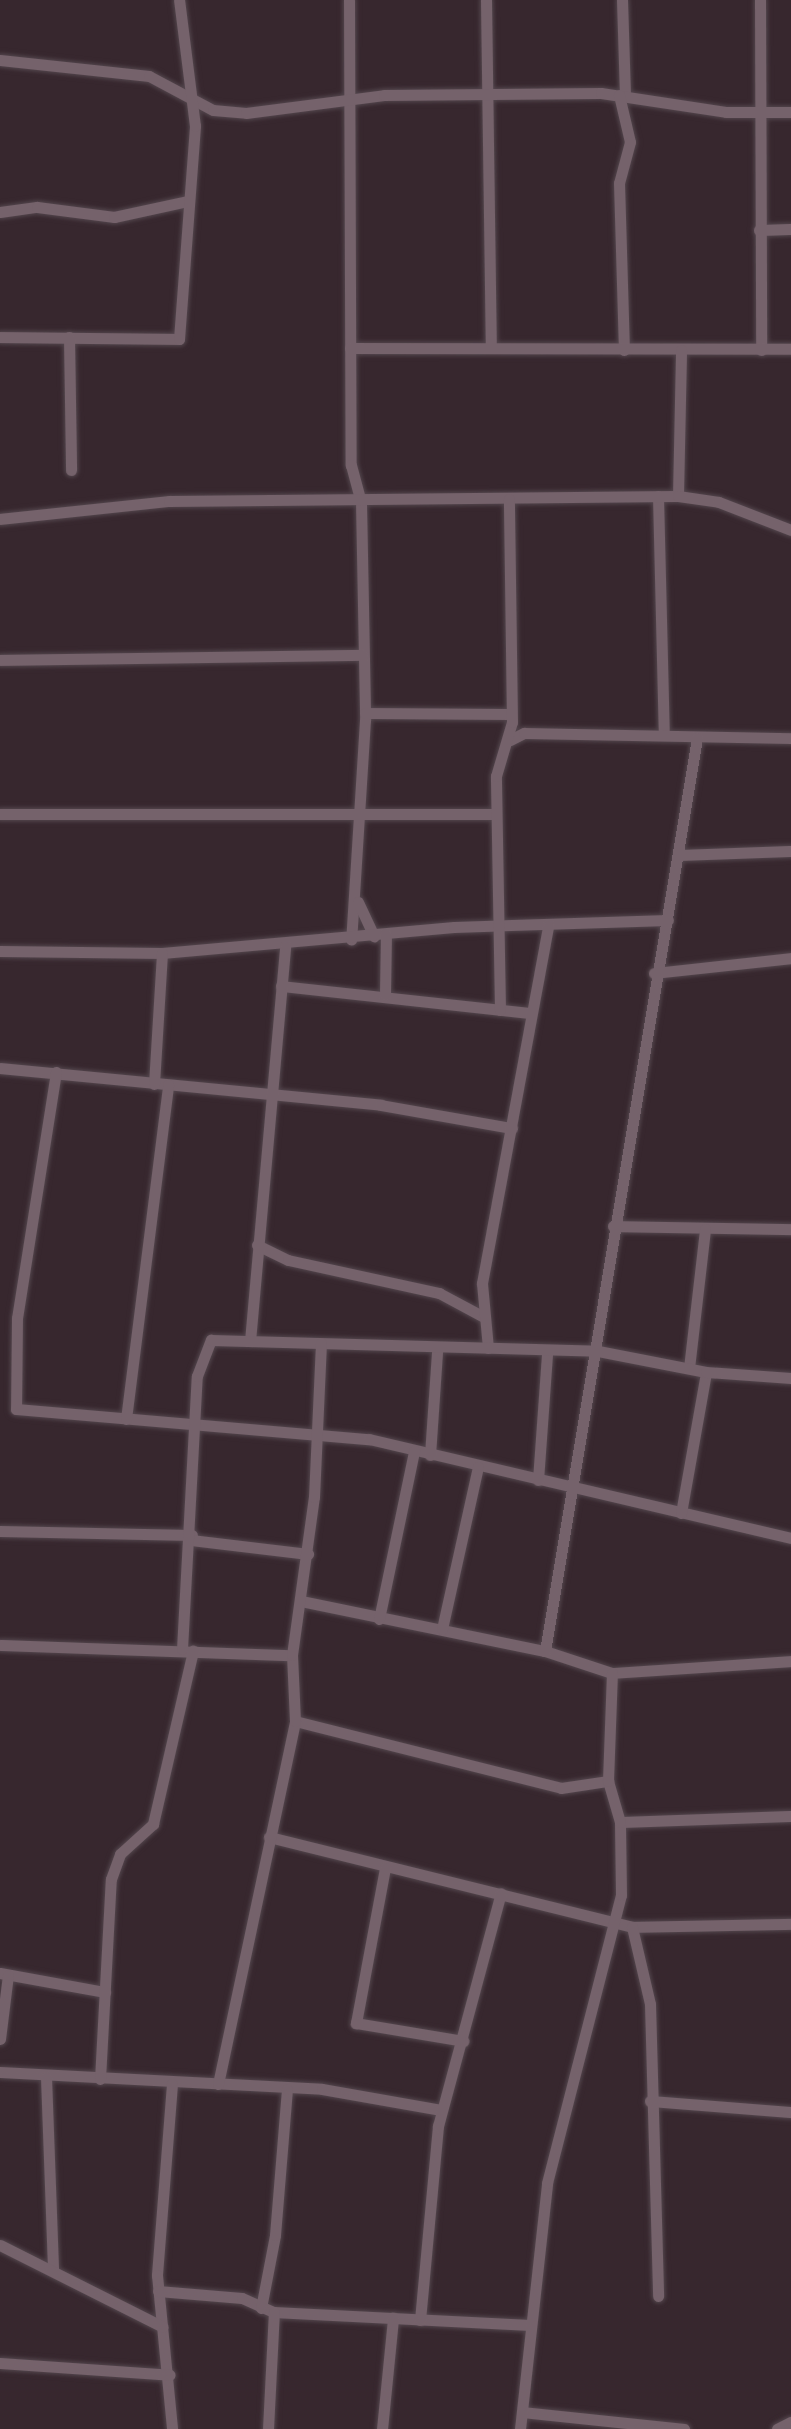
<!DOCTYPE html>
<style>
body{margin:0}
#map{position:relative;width:791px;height:2429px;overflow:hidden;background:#37272e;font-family:"Open Sans",sans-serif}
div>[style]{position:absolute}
.roads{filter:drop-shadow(0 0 2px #53464d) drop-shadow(0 0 2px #53464d)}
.minor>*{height:11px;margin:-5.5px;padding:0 5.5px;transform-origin:5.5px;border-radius:5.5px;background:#75626b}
span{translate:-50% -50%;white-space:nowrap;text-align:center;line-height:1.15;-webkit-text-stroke:6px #37272e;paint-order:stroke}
</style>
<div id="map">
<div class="roads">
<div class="minor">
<div style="left:349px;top:0;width:465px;rotate:89.8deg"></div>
<div style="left:351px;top:465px;width:38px;rotate:75deg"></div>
<div style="left:361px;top:502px;width:218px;rotate:88.9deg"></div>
<div style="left:365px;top:720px;width:220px;rotate:93.6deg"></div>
<div style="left:486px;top:0;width:348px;rotate:89.2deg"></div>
<div style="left:622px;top:0;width:95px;rotate:88.2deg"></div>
<div style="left:760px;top:0;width:350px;rotate:89.8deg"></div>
<div style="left:0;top:60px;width:150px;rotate:6.1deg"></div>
<div style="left:149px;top:76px;width:72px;rotate:28deg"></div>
<div style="left:213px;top:110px;width:33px;rotate:5deg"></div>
<div style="left:246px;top:113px;width:139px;rotate:-7.4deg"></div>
<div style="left:384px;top:95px;width:217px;rotate:-0.5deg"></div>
<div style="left:601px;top:93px;width:126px;rotate:8.6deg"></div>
<div style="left:726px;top:112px;width:65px"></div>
<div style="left:619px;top:95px;width:48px;rotate:76.8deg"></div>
<div style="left:630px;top:142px;width:42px;rotate:105deg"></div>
<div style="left:619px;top:183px;width:167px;rotate:88.3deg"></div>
<div style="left:0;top:212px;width:37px;rotate:-8deg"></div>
<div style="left:37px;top:207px;width:78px;rotate:7.4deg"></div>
<div style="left:114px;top:217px;width:76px;rotate:-12.2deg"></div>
<div style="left:759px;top:230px;width:32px;rotate:-2deg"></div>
<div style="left:0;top:337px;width:179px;rotate:0.6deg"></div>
<div style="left:179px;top:339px;width:214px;rotate:-85.7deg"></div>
<div style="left:195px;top:126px;width:127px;rotate:-97.2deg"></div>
<div style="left:69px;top:337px;width:133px;rotate:89.1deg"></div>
<div style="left:350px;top:348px;width:441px;rotate:0.1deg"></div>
<div style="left:658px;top:496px;width:238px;rotate:88.6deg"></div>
<div style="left:678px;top:496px;width:146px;rotate:-88.8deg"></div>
<div style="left:0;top:519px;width:170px;rotate:-6.1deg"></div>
<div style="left:169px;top:501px;width:509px;rotate:-0.56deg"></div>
<div style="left:678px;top:496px;width:41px;rotate:8.3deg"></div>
<div style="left:719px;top:502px;width:77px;rotate:21.3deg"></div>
<div style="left:0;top:660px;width:363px;rotate:-0.8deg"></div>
<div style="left:365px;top:713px;width:145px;rotate:0.4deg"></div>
<div style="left:510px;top:740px;width:16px;rotate:-27deg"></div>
<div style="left:524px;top:733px;width:267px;rotate:1.1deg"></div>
<div style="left:0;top:814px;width:495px"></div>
<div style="left:678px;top:855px;width:113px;rotate:-2deg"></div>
<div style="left:358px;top:902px;width:38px;rotate:65deg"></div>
<div style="left:0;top:951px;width:162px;rotate:0.7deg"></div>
<div style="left:162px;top:953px;width:293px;rotate:-5.1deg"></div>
<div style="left:454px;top:927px;width:214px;rotate:-1.9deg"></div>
<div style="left:654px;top:973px;width:138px;rotate:-6.2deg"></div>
<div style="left:281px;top:986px;width:249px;rotate:6.2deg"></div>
<div style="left:385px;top:995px;width:61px;rotate:-89.1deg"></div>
<div style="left:500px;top:1010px;width:234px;rotate:-91deg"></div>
<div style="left:496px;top:776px;width:56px;rotate:-73.5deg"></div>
<div style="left:512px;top:722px;width:223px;rotate:-90.8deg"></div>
<div style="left:0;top:1068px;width:383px;rotate:5.5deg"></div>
<div style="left:381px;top:1105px;width:133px;rotate:10deg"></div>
<div style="left:56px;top:1072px;width:249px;rotate:99deg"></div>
<div style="left:17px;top:1318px;width:91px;rotate:90.6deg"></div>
<div style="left:16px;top:1409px;width:354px;rotate:4.9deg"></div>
<div style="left:369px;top:1439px;width:433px;rotate:13.2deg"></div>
<div style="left:154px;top:1084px;width:131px;rotate:-86.5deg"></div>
<div style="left:613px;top:1226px;width:178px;rotate:1deg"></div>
<div style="left:257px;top:1245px;width:34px;rotate:26deg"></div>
<div style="left:288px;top:1260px;width:155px;rotate:12.3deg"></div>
<div style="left:439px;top:1293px;width:49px;rotate:28.1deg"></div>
<div style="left:250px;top:1341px;width:396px;rotate:-84.9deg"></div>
<div style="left:488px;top:1348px;width:65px;rotate:-95.3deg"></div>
<div style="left:482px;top:1283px;width:363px;rotate:-79.5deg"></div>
<div style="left:689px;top:1368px;width:140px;rotate:-83.4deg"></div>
<div style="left:126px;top:1419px;width:337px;rotate:-82.8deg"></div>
<div style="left:430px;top:1455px;width:104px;rotate:-86.1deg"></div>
<div style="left:538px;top:1480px;width:127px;rotate:-85.9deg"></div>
<div style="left:681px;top:1513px;width:143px;rotate:-79.9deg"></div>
<div style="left:0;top:1531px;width:192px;rotate:1.2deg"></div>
<div style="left:191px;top:1540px;width:118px;rotate:6.8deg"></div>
<div style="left:301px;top:1601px;width:249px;rotate:11.6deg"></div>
<div style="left:545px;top:1651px;width:71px;rotate:18.2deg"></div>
<div style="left:612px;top:1673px;width:179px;rotate:-3.8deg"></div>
<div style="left:379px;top:1619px;width:172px;rotate:-78.2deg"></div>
<div style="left:442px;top:1629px;width:166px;rotate:-77.5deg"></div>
<div style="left:0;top:1645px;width:292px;rotate:2deg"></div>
<div style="left:182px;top:1649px;width:273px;rotate:-86.9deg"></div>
<div style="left:197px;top:1376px;width:39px;rotate:-69deg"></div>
<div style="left:211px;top:1340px;width:387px;rotate:1.6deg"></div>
<div style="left:598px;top:1351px;width:110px;rotate:11deg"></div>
<div style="left:706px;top:1372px;width:85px;rotate:4deg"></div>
<div style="left:545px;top:1651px;width:926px;rotate:-80.55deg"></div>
<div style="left:295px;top:1721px;width:274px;rotate:14.1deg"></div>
<div style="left:561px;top:1788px;width:48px;rotate:-8.5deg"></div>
<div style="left:620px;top:1822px;width:171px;rotate:-2deg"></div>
<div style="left:269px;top:1837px;width:374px;rotate:13.9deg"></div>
<div style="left:632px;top:1927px;width:159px;rotate:-1.1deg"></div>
<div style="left:385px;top:1868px;width:158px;rotate:100.6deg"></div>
<div style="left:356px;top:2023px;width:109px;rotate:9.5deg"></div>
<div style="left:632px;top:1927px;width:79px;rotate:76.8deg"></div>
<div style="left:650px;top:2004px;width:292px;rotate:88.4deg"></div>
<div style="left:0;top:1973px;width:107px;rotate:10.3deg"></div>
<div style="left:0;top:2039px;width:64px;rotate:-82.9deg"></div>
<div style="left:0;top:2072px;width:322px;rotate:3deg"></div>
<div style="left:322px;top:2089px;width:121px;rotate:10deg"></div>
<div style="left:46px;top:2077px;width:193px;rotate:87.9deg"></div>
<div style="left:100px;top:2079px;width:200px;rotate:-86.9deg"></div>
<div style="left:111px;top:1879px;width:27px;rotate:-70deg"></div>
<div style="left:120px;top:1854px;width:45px;rotate:-42.3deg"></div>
<div style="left:153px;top:1824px;width:178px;rotate:-77deg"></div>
<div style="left:172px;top:2084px;width:192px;rotate:94.5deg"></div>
<div style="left:157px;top:2275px;width:155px;rotate:84.4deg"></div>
<div style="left:218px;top:2084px;width:371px;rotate:-78deg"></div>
<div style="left:295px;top:1721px;width:66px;rotate:-92.6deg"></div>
<div style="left:292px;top:1655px;width:160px;rotate:-82.1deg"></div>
<div style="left:314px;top:1497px;width:154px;rotate:-87.4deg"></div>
<div style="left:650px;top:2101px;width:141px;rotate:4.5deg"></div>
<div style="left:0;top:2245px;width:182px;rotate:26.7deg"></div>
<div style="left:158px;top:2291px;width:84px;rotate:4.8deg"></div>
<div style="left:242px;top:2298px;width:35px;rotate:24deg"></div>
<div style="left:274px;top:2312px;width:256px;rotate:2.9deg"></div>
<div style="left:261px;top:2308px;width:74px;rotate:-79.1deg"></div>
<div style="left:275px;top:2235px;width:146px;rotate:-85.3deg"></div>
<div style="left:420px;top:2320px;width:195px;rotate:-84.7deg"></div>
<div style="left:438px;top:2126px;width:241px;rotate:-74.9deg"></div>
<div style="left:0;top:2363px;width:170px;rotate:4deg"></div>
<div style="left:522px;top:2412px;width:163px;rotate:6deg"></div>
<div style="left:268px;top:2429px;width:117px;rotate:-87.1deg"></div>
<div style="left:382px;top:2429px;width:112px;rotate:-84.3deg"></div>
<div style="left:520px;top:2429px;width:247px;rotate:-83.7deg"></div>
<div style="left:547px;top:2183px;width:297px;rotate:-75.6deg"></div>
<div style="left:621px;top:1895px;width:73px;rotate:-90.8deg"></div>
<div style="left:620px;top:1822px;width:43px;rotate:-106.3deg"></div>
<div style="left:608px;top:1781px;width:108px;rotate:-87.9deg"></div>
<div style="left:777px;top:2429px;width:16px;rotate:-27deg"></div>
</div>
</div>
</div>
